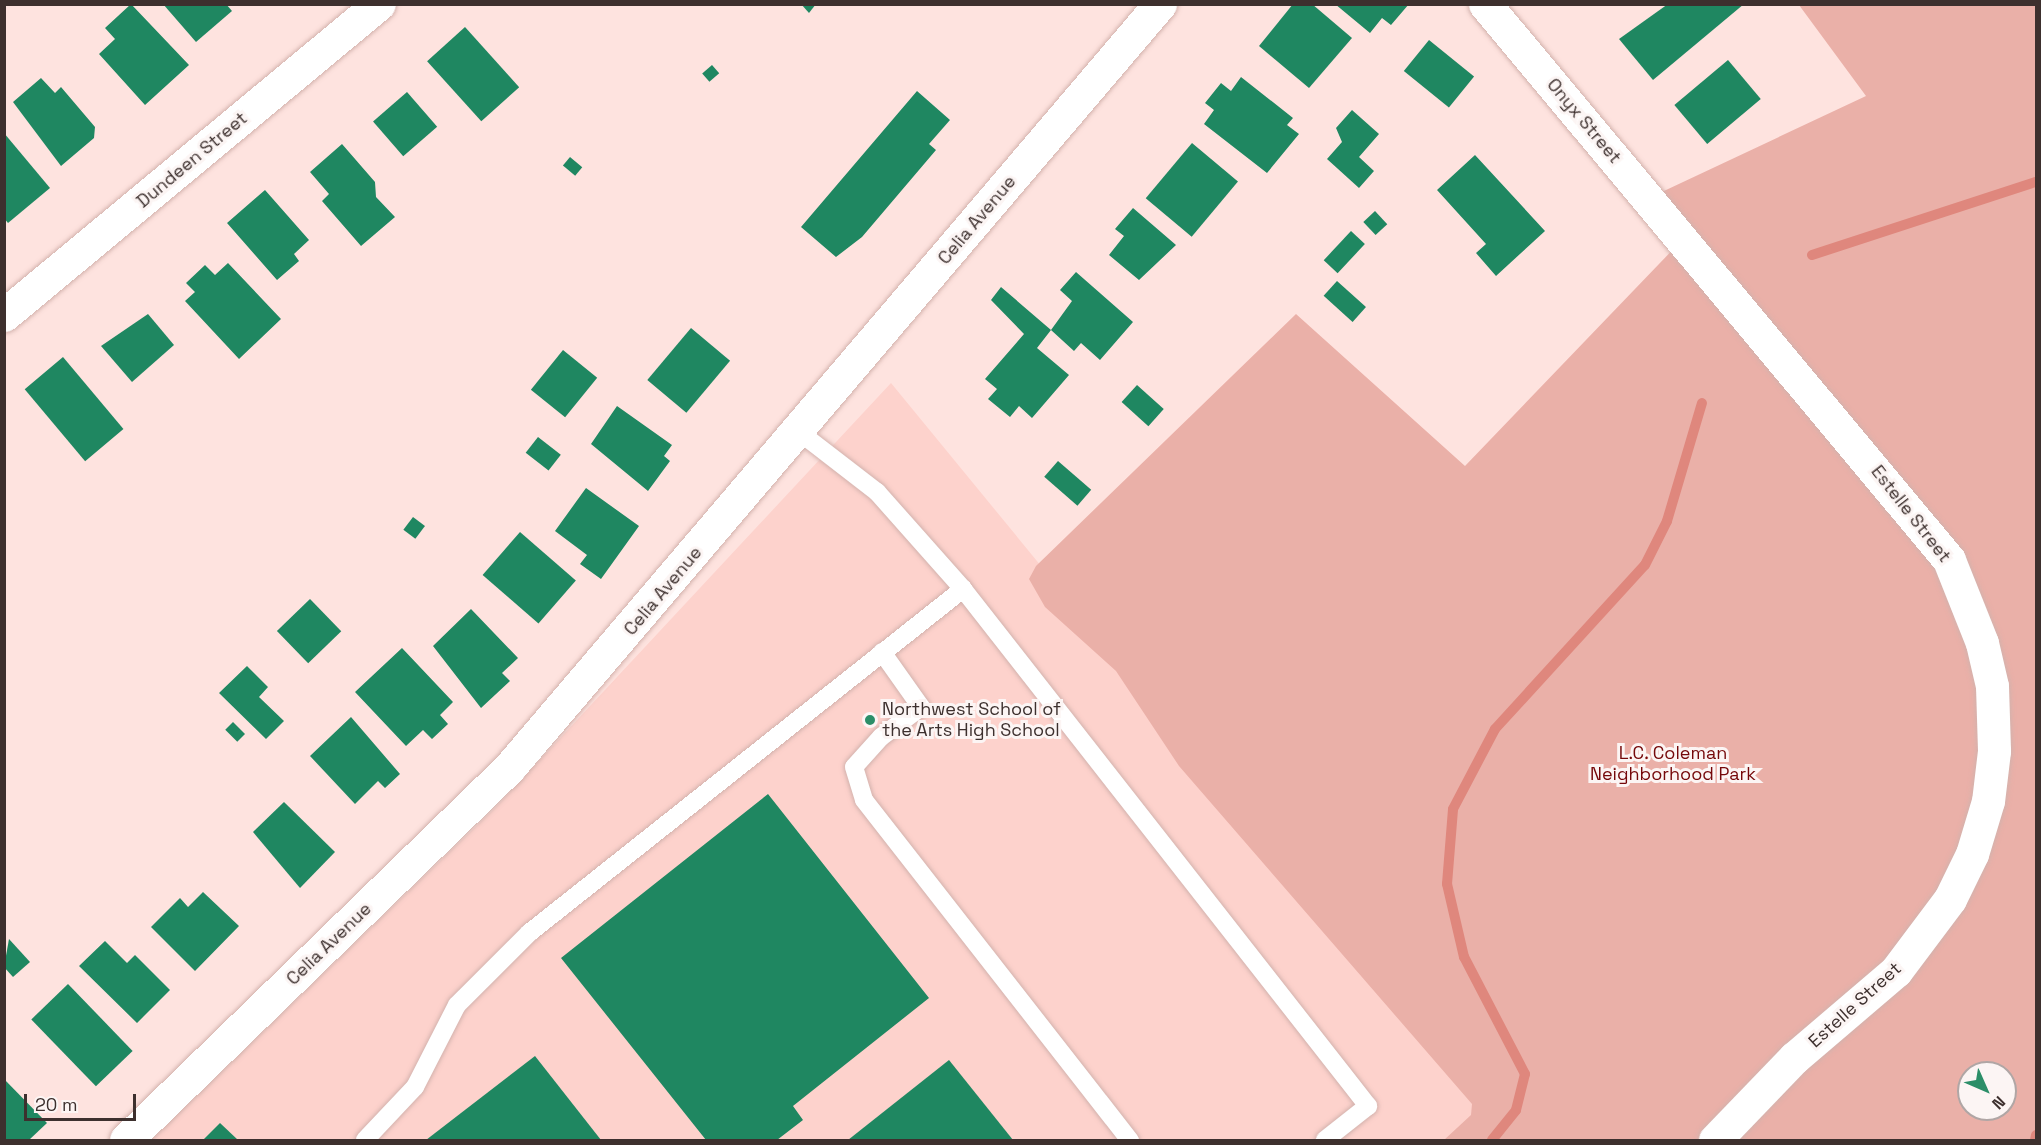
<!DOCTYPE html>
<style>
body{margin:0}
#map{position:relative;width:2041px;height:1145px;overflow:hidden;background:#fee3df;font-family:"Space Grotesk",sans-serif}
div>[style]{position:absolute}
.built>*{inset:0;background:#fdd2cc}
.green>*{inset:0;background:#eab0a8}
.stream>*{height:10px;margin:-5px;padding:0 5px;transform-origin:5px;border-radius:5px;background:#df877d}
.building>*{inset:0;background:#1f8761;transform-origin:0 0}
.roads{filter:drop-shadow(0 0 2px #d3b2ad) drop-shadow(0 0 2px #d3b2ad)}
.lane>*{height:18px;margin:-9px;padding:0 9px;transform-origin:9px;border-radius:9px;background:#fff}
.street>*{height:33px;margin:-16.5px;padding:0 16.5px;transform-origin:16.5px;border-radius:16.5px;background:#fff}
.dots>*{width:16px;height:16px;translate:-50% -50%;box-sizing:border-box;border:3px solid #fcf5f4;border-radius:50%}
span{translate:-50% -50%;white-space:nowrap;text-align:center;line-height:1.15;-webkit-text-stroke:6px #fcf5f4;paint-order:stroke}
.street-label{font-size:18px;color:#3d302e}
.poi-label{font-size:18px;color:#3d302e}
.left{translate:0 -50%;text-align:left}
.park-label{font-size:18px;color:#75080a}
.frame{position:absolute;inset:0;border:6px solid #3d302e;pointer-events:none}
.north{position:absolute;left:1957px;top:1061px;width:60px;height:60px;box-sizing:border-box;background:#fcf5f4;border:2px solid #b0a6a5;border-radius:50%;rotate:135deg;font-size:16px;font-weight:700;line-height:24px;text-align:center;color:#3d302e}
.north::after{content:'';display:block;margin:auto;width:21px;height:27px;background:#2c8e68;clip-path:polygon(50% 0,100% 100%,50% 72%,0 100%)}
.scale{position:absolute;left:24px;top:1094px;width:112px;height:27px;box-sizing:border-box;border:3px solid #3d302e;border-top:0;padding-left:8px;font-size:18px;line-height:21px;white-space:nowrap;color:#3d302e;-webkit-text-stroke:4px #fcf5f4;paint-order:stroke}
</style>
<div id="map">
<div class="built">
<div style="clip-path:polygon(891px 383px,1493px 1117px,1468px 1140px,151px 1140px,495px 808px)"></div>
</div>
<div class="green">
<div style="clip-path:polygon(evenodd,1799px 5px,2036px 5px,2036px 1140px,1444px 1140px,1471px 1115px,1472px 1104px,1179px 766px,1116px 671px,1045px 607px,1029px 579px,1036px 566px,1296px 314px,1465px 466px,1683px 239px,1649px 198px,1866px 96px,1799px 5px,1969px 1073px,2005px 1073px,2005px 1109px,1969px 1109px,1969px 1073px)"></div>
</div>
<div class="stream">
<div style="left:1812px;top:255px;width:236px;rotate:-18.1deg"></div>
<div style="left:1492px;top:1140px;width:38px;rotate:-51deg"></div>
<div style="left:1516px;top:1110px;width:37px;rotate:-76deg"></div>
<div style="left:1525px;top:1074px;width:132px;rotate:-117.5deg"></div>
<div style="left:1464px;top:957px;width:75px;rotate:-103.1deg"></div>
<div style="left:1447px;top:884px;width:75px;rotate:-85.4deg"></div>
<div style="left:1453px;top:809px;width:90px;rotate:-62.3deg"></div>
<div style="left:1495px;top:729px;width:222px;rotate:-47.6deg"></div>
<div style="left:1645px;top:565px;width:49px;rotate:-63.4deg"></div>
<div style="left:1667px;top:521px;width:123px;rotate:-73.5deg"></div>
<div style="left:2035px;top:1140px;width:5px;rotate:-79deg"></div>
</div>
<div class="building">
<div style="clip-path:polygon(131px 4px,189px 65px,145px 105px,99px 54px,115px 39px,105px 28px)"></div>
<div style="clip-path:polygon(163px 4px,226px 4px,232px 11px,196px 42px)"></div>
<div style="clip-path:polygon(801px 4px,816px 4px,809px 13px)"></div>
<div style="clip-path:polygon(1293px 4px,1312px 4px,1352px 38px,1309px 88px,1259px 46px)"></div>
<div style="clip-path:polygon(1335px 4px,1409px 4px,1391px 25px,1382px 18px,1370px 33px)"></div>
<div style="clip-path:polygon(1668px 4px,1744px 4px,1653px 80px,1619px 39px)"></div>
<div style="left:465px;top:27px;width:81px;height:51px;rotate:48deg"></div>
<div style="left:1429px;top:40px;width:58px;height:40px;rotate:39deg"></div>
<div style="left:1728px;top:60px;width:51px;height:70px;rotate:50deg"></div>
<div style="left:712px;top:65px;width:11px;height:13px;rotate:49deg"></div>
<div style="clip-path:polygon(1241px 77px,1293px 118px,1287px 125px,1299px 134px,1267px 173px,1204px 124px,1214px 110px,1205px 103px,1221px 83px,1231px 91px)"></div>
<div style="clip-path:polygon(41px 78px,55px 93px,61px 87px,95px 127px,94px 138px,61px 166px,13px 102px)"></div>
<div style="clip-path:polygon(917px 91px,950px 120px,929px 144px,936px 150px,862px 237px,836px 257px,801px 227px)"></div>
<div style="left:407px;top:92px;width:46px;height:45px;rotate:49deg"></div>
<div style="clip-path:polygon(1352px 110px,1379px 134px,1359px 157px,1374px 171px,1359px 188px,1327px 159px,1342px 142px,1336px 128px)"></div>
<div style="clip-path:polygon(4px 133px,50px 188px,8px 223px,4px 218px)"></div>
<div style="left:1192px;top:143px;width:60px;height:72px;rotate:40deg"></div>
<div style="clip-path:polygon(342px 144px,375px 182px,376px 197px,395px 217px,361px 246px,322px 201px,329px 194px,310px 172px)"></div>
<div style="clip-path:polygon(1475px 155px,1545px 231px,1496px 276px,1476px 253px,1486px 244px,1437px 190px)"></div>
<div style="left:570px;top:157px;width:16px;height:11px;rotate:40deg"></div>
<div style="clip-path:polygon(265px 190px,309px 240px,294px 254px,299px 261px,277px 280px,227px 223px)"></div>
<div style="clip-path:polygon(1133px 208px,1176px 245px,1139px 280px,1109px 255px,1124px 236px,1115px 229px)"></div>
<div style="left:1375px;top:211px;width:18px;height:16px;rotate:47deg"></div>
<div style="left:1351px;top:231px;width:19px;height:40px;rotate:43deg"></div>
<div style="clip-path:polygon(228px 263px,281px 319px,239px 359px,185px 301px,195px 292px,186px 283px,205px 265px,215px 275px)"></div>
<div style="clip-path:polygon(1076px 272px,1133px 322px,1100px 360px,1081px 343px,1074px 351px,1051px 330px,1072px 301px,1060px 290px)"></div>
<div style="left:1337px;top:281px;width:39px;height:20px;rotate:42deg"></div>
<div style="clip-path:polygon(1001px 287px,1051px 330px,1037px 348px,1069px 375px,1032px 418px,1019px 406px,1010px 417px,988px 399px,997px 389px,985px 379px,1024px 334px,991px 300px)"></div>
<div style="clip-path:polygon(148px 314px,174px 345px,132px 382px,101px 346px)"></div>
<div style="left:691px;top:328px;width:51px;height:68px;rotate:40deg"></div>
<div style="left:563px;top:350px;width:44px;height:51px;rotate:39deg"></div>
<div style="left:63px;top:357px;width:94px;height:50px;rotate:50deg"></div>
<div style="left:1137px;top:385px;width:36px;height:23px;rotate:42deg"></div>
<div style="clip-path:polygon(617px 406px,672px 445px,664px 456px,670px 461px,648px 491px,591px 444px)"></div>
<div style="left:538px;top:437px;width:29px;height:20px;rotate:38deg"></div>
<div style="left:1058px;top:461px;width:44px;height:21px;rotate:41deg"></div>
<div style="clip-path:polygon(586px 488px,639px 526px,601px 579px,580px 564px,587px 555px,555px 531px)"></div>
<div style="left:413px;top:517px;width:15px;height:16px;rotate:37deg"></div>
<div style="left:520px;top:532px;width:74px;height:57px;rotate:41deg"></div>
<div style="left:310px;top:599px;width:45px;height:46px;rotate:46deg"></div>
<div style="clip-path:polygon(471px 609px,518px 658px,502px 673px,510px 681px,481px 708px,433px 646px)"></div>
<div style="clip-path:polygon(402px 648px,453px 702px,440px 715px,448px 724px,432px 739px,423px 730px,406px 746px,355px 692px)"></div>
<div style="clip-path:polygon(247px 666px,268px 687px,259px 697px,284px 721px,266px 739px,219px 693px)"></div>
<div style="clip-path:polygon(351px 717px,400px 774px,385px 788px,378px 781px,355px 804px,310px 756px)"></div>
<div style="left:233px;top:722px;width:17px;height:11px;rotate:45deg"></div>
<div style="clip-path:polygon(768px 794px,929px 998px,793px 1106px,803px 1120px,777px 1140px,706px 1140px,561px 958px)"></div>
<div style="clip-path:polygon(284px 802px,335px 852px,300px 888px,253px 832px)"></div>
<div style="clip-path:polygon(203px 892px,239px 926px,195px 971px,151px 927px,180px 898px,188px 907px)"></div>
<div style="clip-path:polygon(9px 939px,30px 962px,13px 977px,4px 967px)"></div>
<div style="clip-path:polygon(105px 941px,127px 963px,135px 955px,170px 990px,137px 1023px,79px 966px)"></div>
<div style="left:68px;top:984px;width:93px;height:51px;rotate:46deg"></div>
<div style="clip-path:polygon(535px 1056px,601px 1140px,426px 1140px)"></div>
<div style="clip-path:polygon(949px 1060px,1013px 1140px,848px 1140px)"></div>
<div style="clip-path:polygon(4px 1079px,47px 1123px,29px 1140px,4px 1140px)"></div>
<div style="clip-path:polygon(220px 1123px,238px 1140px,203px 1140px)"></div>
</div>
<div class="roads">
<div class="lane">
<div style="left:798px;top:431px;width:100px;rotate:37.7deg"></div>
<div style="left:877px;top:492px;width:130px;rotate:48.4deg"></div>
<div style="left:963px;top:589px;width:657px;rotate:51.93deg"></div>
<div style="left:1368px;top:1106px;width:55px;rotate:141.7deg"></div>
<div style="left:882px;top:652px;width:67px;rotate:54.7deg"></div>
<div style="left:921px;top:707px;width:50px;rotate:143.1deg"></div>
<div style="left:881px;top:737px;width:40px;rotate:132deg"></div>
<div style="left:854px;top:767px;width:34px;rotate:73deg"></div>
<div style="left:864px;top:800px;width:432px;rotate:52deg"></div>
<div style="left:365px;top:1140px;width:73px;rotate:-46.7deg"></div>
<div style="left:415px;top:1087px;width:92px;rotate:-62.9deg"></div>
<div style="left:457px;top:1005px;width:102px;rotate:-45deg"></div>
<div style="left:529px;top:933px;width:554px;rotate:-38.4deg"></div>
</div>
<div class="street">
<div style="left:1485px;top:4px;width:724px;rotate:50.15deg"></div>
<div style="left:1949px;top:560px;width:89px;rotate:68.3deg"></div>
<div style="left:1982px;top:643px;width:44px;rotate:76.9deg"></div>
<div style="left:1992px;top:686px;width:65px;rotate:88.2deg"></div>
<div style="left:1994px;top:751px;width:50px;rotate:96.8deg"></div>
<div style="left:1988px;top:801px;width:55px;rotate:106.8deg"></div>
<div style="left:1972px;top:854px;width:50px;rotate:116.1deg"></div>
<div style="left:1950px;top:899px;width:90px;rotate:126.9deg"></div>
<div style="left:1896px;top:971px;width:134px;rotate:139.5deg"></div>
<div style="left:1794px;top:1058px;width:114px;rotate:133.9deg"></div>
<div style="left:4px;top:315px;width:487px;rotate:-39.7deg"></div>
<div style="left:126px;top:1140px;width:534px;rotate:-44.17deg"></div>
<div style="left:509px;top:768px;width:1004px;rotate:-49.57deg"></div>
</div>
</div>
<div class="dots">
<div style="left:870px;top:720px;background:#2c8e68"></div>
</div>
<div class="street-label">
<span style="left:1584px;top:121px;rotate:50deg">Onyx Street</span>
<span style="left:192px;top:160px;rotate:-40deg">Dundeen Street</span>
<span style="left:977px;top:220px;rotate:-50deg">Celia Avenue</span>
<span style="left:1911px;top:514px;rotate:52deg">Estelle Street</span>
<span style="left:663px;top:591px;rotate:-50deg">Celia Avenue</span>
<span style="left:329px;top:944px;rotate:-44deg">Celia Avenue</span>
<span style="left:1855px;top:1005px;rotate:-42deg">Estelle Street</span>
</div>
<div class="poi-label">
<span class="left" style="left:882px;top:720px">Northwest School of<br>the Arts High School</span>
</div>
<div class="park-label">
<span style="left:1673px;top:764px">L.C. Coleman<br>Neighborhood Park</span>
</div>
<div class="frame"></div>
<div class="north">N</div>
<div class="scale">20 m</div>
</div>
